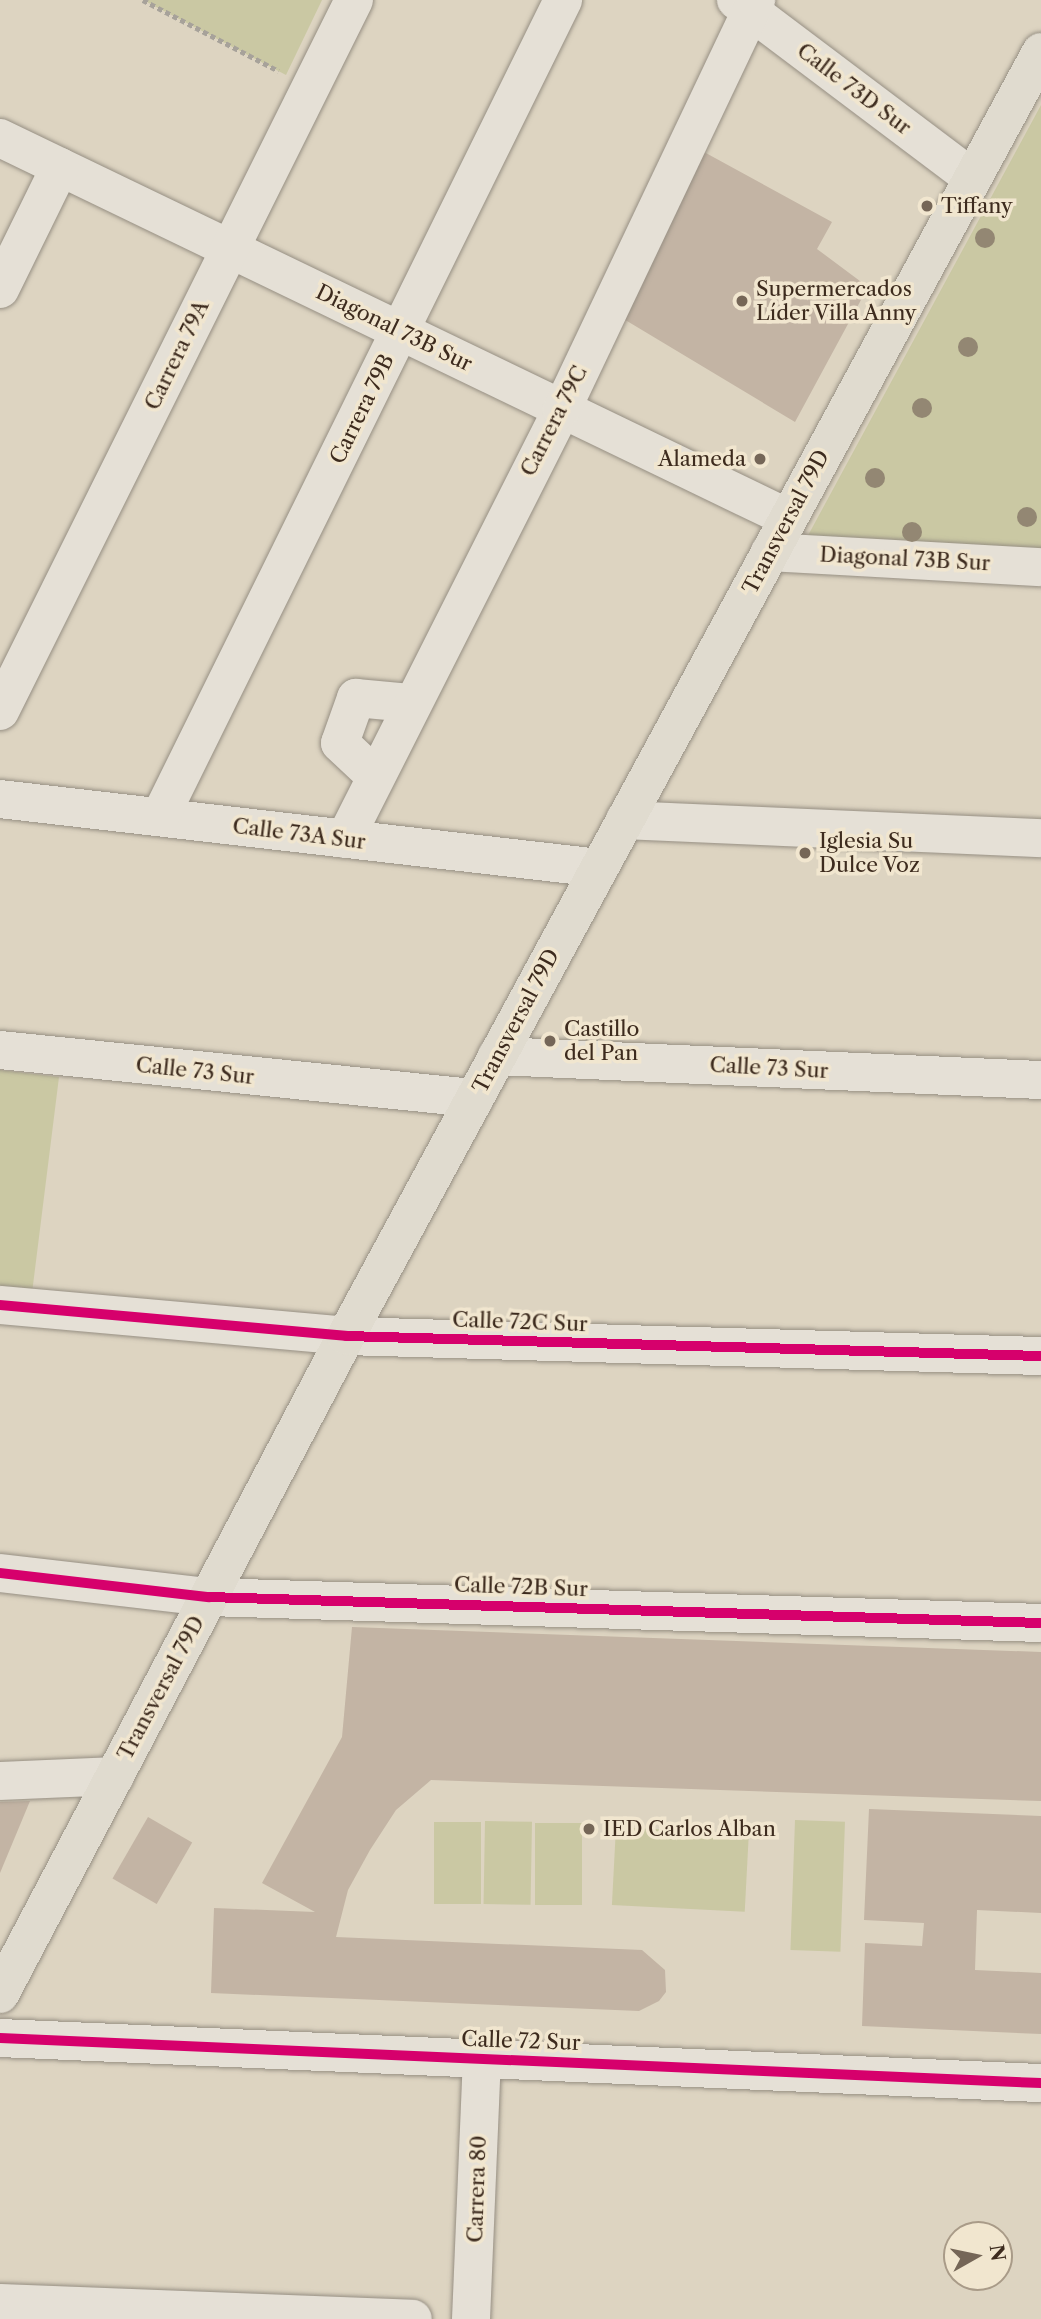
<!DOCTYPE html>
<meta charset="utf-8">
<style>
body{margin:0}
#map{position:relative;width:1041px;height:2319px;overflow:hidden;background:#ddd4c1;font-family:"Libre Caslon Text",serif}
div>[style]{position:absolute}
.green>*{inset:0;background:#cac8a3;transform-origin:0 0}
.building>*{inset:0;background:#c3b4a4;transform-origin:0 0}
.path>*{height:4.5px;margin-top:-2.25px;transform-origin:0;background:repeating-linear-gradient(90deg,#a7a29a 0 5px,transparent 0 8.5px)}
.roads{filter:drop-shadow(0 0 2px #968f83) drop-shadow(0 0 2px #968f83)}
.minor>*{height:38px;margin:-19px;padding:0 19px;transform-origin:19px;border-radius:19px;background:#e5e0d6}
.major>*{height:38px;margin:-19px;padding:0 19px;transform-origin:19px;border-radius:19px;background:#e0dbcf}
.cycleway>*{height:10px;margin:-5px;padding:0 5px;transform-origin:5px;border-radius:5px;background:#d6006c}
.trees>*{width:20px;height:20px;margin:-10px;border-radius:50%;background:#938773}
.dots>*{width:19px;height:19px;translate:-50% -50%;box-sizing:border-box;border:4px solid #f1e6cf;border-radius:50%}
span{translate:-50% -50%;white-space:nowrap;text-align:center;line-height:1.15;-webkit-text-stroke:7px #f1e6cf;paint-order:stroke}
.street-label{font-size:21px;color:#3d2b1e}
.poi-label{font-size:21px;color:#3d2b1e}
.left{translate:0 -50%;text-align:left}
.right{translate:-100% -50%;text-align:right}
.north{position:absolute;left:943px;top:2221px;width:70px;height:70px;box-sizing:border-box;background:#f1e6cf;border:2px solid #a99b88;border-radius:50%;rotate:81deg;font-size:19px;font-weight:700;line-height:28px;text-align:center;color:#3d2b1e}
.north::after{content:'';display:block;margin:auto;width:24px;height:32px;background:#756657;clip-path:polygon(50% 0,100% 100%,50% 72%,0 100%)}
</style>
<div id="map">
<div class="green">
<div style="clip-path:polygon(143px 0,322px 0,286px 75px)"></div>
<div style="clip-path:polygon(1041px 105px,1041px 554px,805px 541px)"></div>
<div style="clip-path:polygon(0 1070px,59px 1077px,32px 1293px,0 1289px)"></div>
<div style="left:795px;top:1820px;width:50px;height:130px;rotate:2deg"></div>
<div style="left:485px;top:1821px;width:47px;height:83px;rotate:1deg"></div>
<div style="left:434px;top:1822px;width:47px;height:82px"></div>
<div style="left:535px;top:1823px;width:47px;height:82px"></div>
<div style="left:616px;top:1827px;width:133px;height:78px;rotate:3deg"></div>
</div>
<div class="building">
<div style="clip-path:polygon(704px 152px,832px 222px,817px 249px,868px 287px,795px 422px,617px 315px)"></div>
<div style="clip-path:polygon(352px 1627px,1041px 1652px,1041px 1801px,431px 1780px,396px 1810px,370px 1850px,348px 1890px,336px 1937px,642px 1950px,665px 1970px,666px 1992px,659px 2001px,639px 2011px,211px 1993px,214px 1908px,315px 1912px,262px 1883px,342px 1737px)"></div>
<div style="clip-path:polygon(30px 1801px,0 1873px,0 1802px)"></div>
<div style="clip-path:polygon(869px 1809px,1041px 1816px,1041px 1913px,977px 1910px,975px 1970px,1041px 1973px,1041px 2034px,862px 2026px,865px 1943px,922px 1946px,924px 1923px,864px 1920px)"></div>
<div style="left:148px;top:1817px;width:51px;height:71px;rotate:30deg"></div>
</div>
<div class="path">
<div style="left:143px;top:0;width:153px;rotate:27.6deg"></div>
</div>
<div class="roads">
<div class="minor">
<div style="left:736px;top:0;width:296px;rotate:37deg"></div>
<div style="left:0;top:138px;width:875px;rotate:25.74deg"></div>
<div style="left:0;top:289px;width:136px;rotate:-63.8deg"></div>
<div style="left:770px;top:552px;width:271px;rotate:3.2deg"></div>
<div style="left:0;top:711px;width:794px;rotate:-63.53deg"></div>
<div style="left:375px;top:776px;width:48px;rotate:-136.7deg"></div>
<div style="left:340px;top:743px;width:48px;rotate:-70.4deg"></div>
<div style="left:356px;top:698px;width:54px;rotate:5.3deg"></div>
<div style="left:0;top:799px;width:603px;rotate:6.57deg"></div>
<div style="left:160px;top:817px;width:911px;rotate:-63.74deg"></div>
<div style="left:625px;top:820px;width:416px;rotate:2.5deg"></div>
<div style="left:345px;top:839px;width:482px;rotate:-63.2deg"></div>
<div style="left:562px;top:409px;width:453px;rotate:-64.6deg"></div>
<div style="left:0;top:1050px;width:477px;rotate:5.8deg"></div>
<div style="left:497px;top:1056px;width:545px;rotate:2.53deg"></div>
<div style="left:0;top:1305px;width:347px;rotate:5.1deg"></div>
<div style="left:346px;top:1336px;width:695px;rotate:1.65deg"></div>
<div style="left:0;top:1573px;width:210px;rotate:6.6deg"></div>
<div style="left:209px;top:1597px;width:832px;rotate:1.79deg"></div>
<div style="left:0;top:1781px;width:115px;rotate:-2.5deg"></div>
<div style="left:0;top:2038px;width:1042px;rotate:2.48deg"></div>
<div style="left:0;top:2303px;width:413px;rotate:2.2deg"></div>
<div style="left:471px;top:2319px;width:260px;rotate:-87.6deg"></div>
</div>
<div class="major">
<div style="left:0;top:1994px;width:743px;rotate:-62.26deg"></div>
<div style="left:346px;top:1336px;width:1460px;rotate:-61.57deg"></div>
</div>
</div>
<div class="cycleway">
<div style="left:0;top:1305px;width:347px;rotate:5.1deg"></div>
<div style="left:346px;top:1336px;width:695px;rotate:1.65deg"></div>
<div style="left:0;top:1573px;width:210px;rotate:6.6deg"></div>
<div style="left:209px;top:1597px;width:832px;rotate:1.79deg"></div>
<div style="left:0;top:2038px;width:1042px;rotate:2.48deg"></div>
</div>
<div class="trees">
<div style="left:985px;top:238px"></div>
<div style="left:968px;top:347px"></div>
<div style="left:922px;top:408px"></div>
<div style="left:875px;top:478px"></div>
<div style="left:1027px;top:517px"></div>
<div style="left:912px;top:532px"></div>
</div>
<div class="dots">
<div style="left:927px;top:206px;background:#756657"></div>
<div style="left:742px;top:301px;background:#756657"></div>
<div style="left:760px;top:459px;background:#756657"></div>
<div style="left:805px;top:853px;background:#756657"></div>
<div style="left:550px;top:1041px;background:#756657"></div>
<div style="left:589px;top:1829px;background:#756657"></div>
</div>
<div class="street-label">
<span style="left:854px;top:89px;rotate:37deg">Calle 73D Sur</span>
<span style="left:394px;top:328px;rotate:26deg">Diagonal 73B Sur</span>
<span style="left:177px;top:355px;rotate:-64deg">Carrera 79A</span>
<span style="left:362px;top:409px;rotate:-64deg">Carrera 79B</span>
<span style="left:554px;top:421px;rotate:-63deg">Carrera 79C</span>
<span style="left:786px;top:522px;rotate:-62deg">Transversal 79D</span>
<span style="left:905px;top:559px;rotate:3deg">Diagonal 73B Sur</span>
<span style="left:299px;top:834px;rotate:7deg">Calle 73A Sur</span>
<span style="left:516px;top:1021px;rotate:-62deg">Transversal 79D</span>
<span style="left:769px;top:1068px;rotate:3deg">Calle 73 Sur</span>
<span style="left:195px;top:1071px;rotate:6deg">Calle 73 Sur</span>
<span style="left:520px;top:1322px;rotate:2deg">Calle 72C Sur</span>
<span style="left:521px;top:1587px;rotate:2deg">Calle 72B Sur</span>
<span style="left:161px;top:1688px;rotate:-62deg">Transversal 79D</span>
<span style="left:521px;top:2041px;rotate:2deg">Calle 72 Sur</span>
<span style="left:477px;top:2189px;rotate:-88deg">Carrera 80</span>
</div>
<div class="poi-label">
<span class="left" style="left:941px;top:206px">Tiffany</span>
<span class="left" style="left:756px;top:301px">Supermercados<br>Líder Villa Anny</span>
<span class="right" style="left:746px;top:459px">Alameda</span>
<span class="left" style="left:819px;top:853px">Iglesia Su<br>Dulce Voz</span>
<span class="left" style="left:564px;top:1041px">Castillo<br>del Pan</span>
<span class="left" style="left:603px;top:1829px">IED Carlos Alban</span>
</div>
<div class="north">N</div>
</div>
